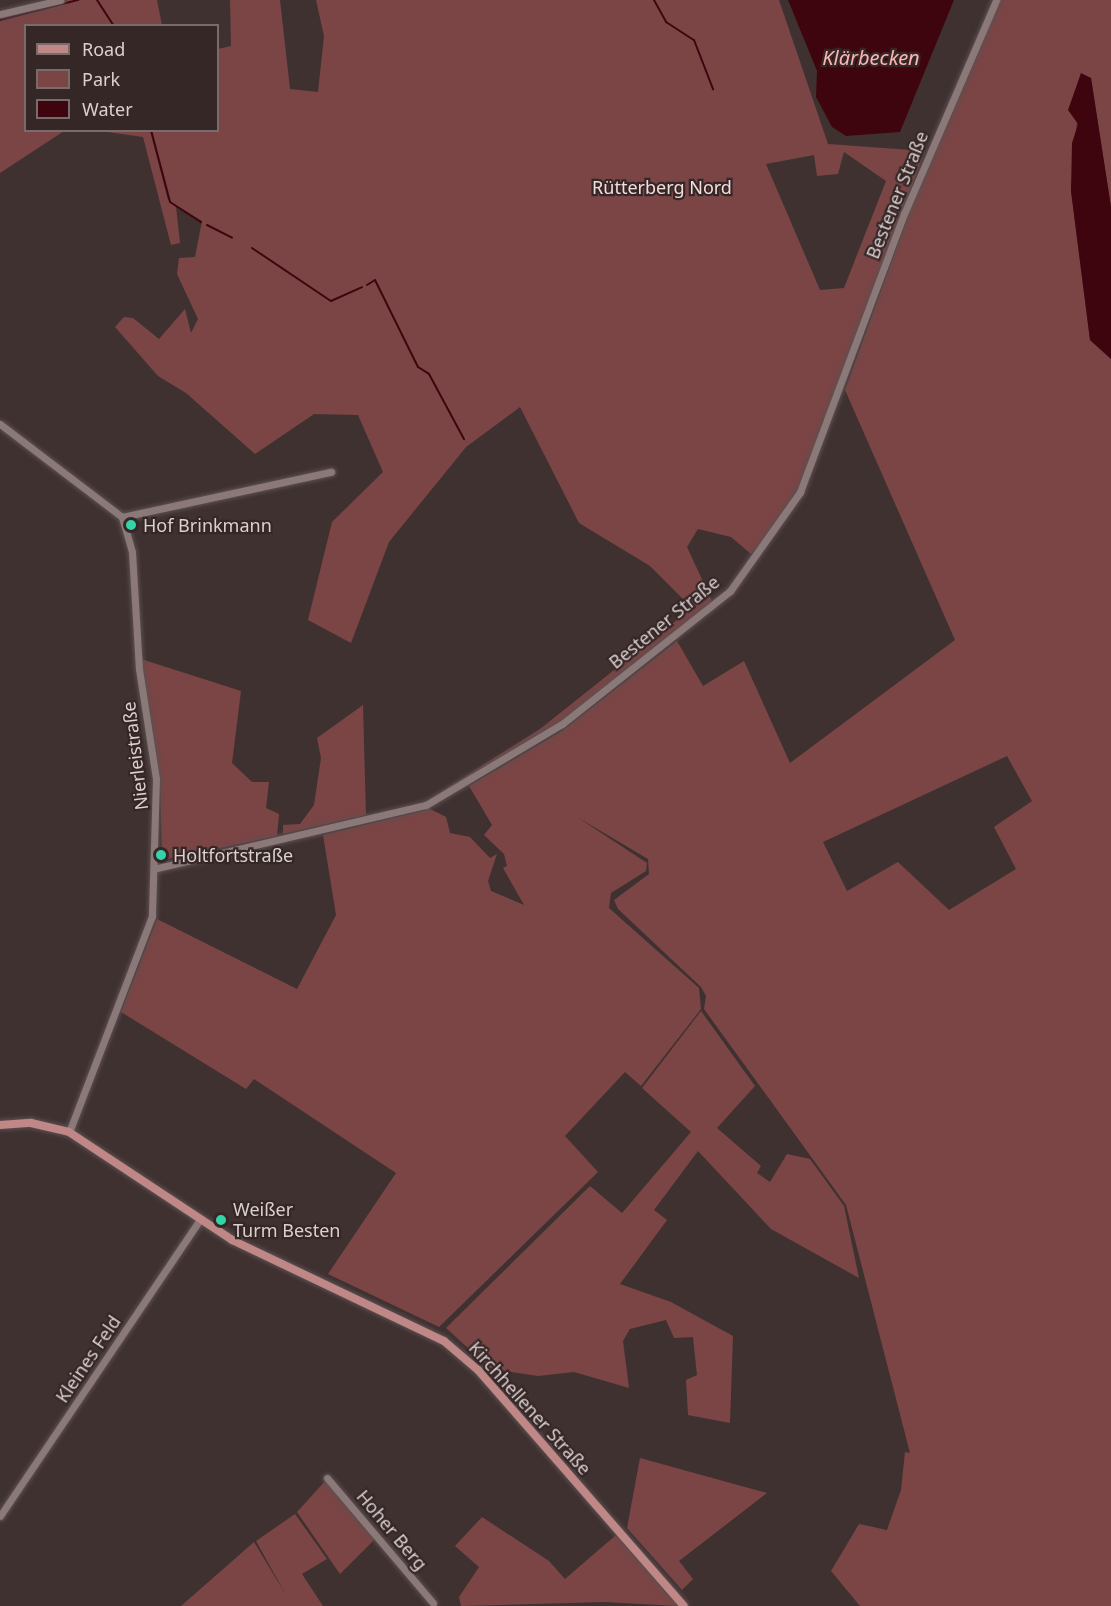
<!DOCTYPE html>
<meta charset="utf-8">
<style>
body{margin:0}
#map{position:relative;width:1111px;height:1606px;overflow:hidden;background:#403131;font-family:"Noto Sans",sans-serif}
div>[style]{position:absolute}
.green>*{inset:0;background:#7b4546}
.water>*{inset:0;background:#3f050e}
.stream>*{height:2px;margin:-1px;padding:0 1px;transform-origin:1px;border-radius:1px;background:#3f050e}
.roads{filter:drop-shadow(0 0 2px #5c5050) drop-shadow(0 0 2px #5c5050)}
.minor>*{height:7px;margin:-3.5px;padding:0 3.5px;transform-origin:3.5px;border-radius:3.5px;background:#8b7979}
.major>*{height:8px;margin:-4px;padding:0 4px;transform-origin:4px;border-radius:4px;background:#c08787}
.dots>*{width:16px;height:16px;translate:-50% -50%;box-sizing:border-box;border:3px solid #362727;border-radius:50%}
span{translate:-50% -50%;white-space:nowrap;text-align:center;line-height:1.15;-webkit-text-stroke:4.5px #362727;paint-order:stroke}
.park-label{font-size:18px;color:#f4dcdb}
.street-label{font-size:18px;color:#dad0d0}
.poi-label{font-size:18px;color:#dad0d0}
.left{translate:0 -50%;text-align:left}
.water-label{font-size:20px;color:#fcb5b5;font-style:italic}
.legend{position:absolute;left:24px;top:24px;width:195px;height:108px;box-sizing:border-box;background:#362727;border:2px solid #786b6b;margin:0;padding:8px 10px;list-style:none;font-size:18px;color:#dad0d0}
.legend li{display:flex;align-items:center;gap:12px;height:30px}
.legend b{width:30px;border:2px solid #786b6b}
</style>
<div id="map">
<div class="green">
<div style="clip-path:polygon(68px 0,157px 0,162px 25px,26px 26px,26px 130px,64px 131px,0 173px,0 17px)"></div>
<div style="clip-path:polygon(evenodd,230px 0,280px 0,290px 89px,318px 92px,324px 36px,316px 0,779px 0,828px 144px,925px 151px,798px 491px,777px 525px,751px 554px,731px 537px,698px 529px,687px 547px,713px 603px,558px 724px,425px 802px,540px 729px,692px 608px,650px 566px,579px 523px,520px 407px,466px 447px,389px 542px,351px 643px,308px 620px,332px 522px,383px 472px,358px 415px,314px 414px,255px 454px,186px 393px,158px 376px,115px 327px,124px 317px,133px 318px,159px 339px,185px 309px,191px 333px,198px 319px,177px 274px,179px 258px,195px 257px,202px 221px,170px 202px,151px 131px,218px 130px,218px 49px,231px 46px,230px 0,844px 152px,886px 181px,844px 288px,820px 290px,766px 164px,814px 155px,817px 176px,838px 174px,844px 152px)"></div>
<div style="clip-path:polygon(evenodd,998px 0,1111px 0,1111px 207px,1091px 78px,1081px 74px,1071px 191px,1090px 340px,1111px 359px,1111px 1606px,860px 1606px,831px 1571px,859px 1524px,887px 1530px,901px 1490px,905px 1452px,910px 1453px,846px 1205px,704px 1009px,706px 996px,701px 987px,618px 909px,614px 900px,649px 874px,648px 859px,577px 817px,647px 863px,646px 871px,611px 893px,609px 908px,699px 988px,701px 1009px,641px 1086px,625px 1072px,565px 1136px,598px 1172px,439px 1327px,328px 1274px,396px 1173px,254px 1079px,246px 1089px,121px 1012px,157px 919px,297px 989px,336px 915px,323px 835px,430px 809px,446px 817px,450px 833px,470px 837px,490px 858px,497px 854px,488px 881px,491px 891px,524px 905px,503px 868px,507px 866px,504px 854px,484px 835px,492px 825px,469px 786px,562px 731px,677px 641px,703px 686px,744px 661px,790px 763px,955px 640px,845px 390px,919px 186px,998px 0,1007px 756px,1032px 801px,994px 827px,1016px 869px,949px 910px,898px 862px,847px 891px,823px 842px,1007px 756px)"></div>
<div style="clip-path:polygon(100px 131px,150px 131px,168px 200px,176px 207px,180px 243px,171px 245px,143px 137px)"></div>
<div style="clip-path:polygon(141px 659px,241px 691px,232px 763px,252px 782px,269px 782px,266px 808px,279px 814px,277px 836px,162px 860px,160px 780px)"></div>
<div style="clip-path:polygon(363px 705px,366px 815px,283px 834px,283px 825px,300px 824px,314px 805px,321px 758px,317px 738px)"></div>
<div style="clip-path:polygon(701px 1011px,755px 1086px,717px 1128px,761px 1166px,757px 1173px,770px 1182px,787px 1154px,810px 1159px,844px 1206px,859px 1278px,771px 1229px,698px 1151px,654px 1210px,667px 1220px,620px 1284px,671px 1302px,733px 1336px,730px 1423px,688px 1415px,686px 1380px,697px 1375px,693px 1337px,674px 1338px,666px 1320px,630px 1329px,623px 1341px,629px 1388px,574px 1372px,538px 1376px,491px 1369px,446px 1328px,590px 1186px,622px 1213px,691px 1132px,642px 1088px)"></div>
<div style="clip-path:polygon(640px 1458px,767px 1493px,679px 1561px,693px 1579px,682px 1590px,627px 1528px)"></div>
<div style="clip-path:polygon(327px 1479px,378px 1536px,340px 1574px,297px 1512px)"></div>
<div style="clip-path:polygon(295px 1514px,327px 1559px,302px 1574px,323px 1606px,181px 1606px,254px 1542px,286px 1595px,256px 1541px)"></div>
<div style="clip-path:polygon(482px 1517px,549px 1561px,565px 1579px,616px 1535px,678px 1606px,604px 1602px,461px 1606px,459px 1597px,479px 1567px,455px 1546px)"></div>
</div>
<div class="water">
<div style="clip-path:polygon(788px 0,954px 0,900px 132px,846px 136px,832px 127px,816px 97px,817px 71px)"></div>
<div style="clip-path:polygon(1081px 73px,1091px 78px,1111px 207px,1111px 359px,1090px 340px,1071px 191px,1072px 143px,1078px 124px,1068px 110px)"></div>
</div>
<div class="stream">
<div style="left:97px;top:0;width:31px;rotate:57deg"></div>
<div style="left:654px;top:0;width:25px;rotate:61deg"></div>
<div style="left:666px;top:22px;width:33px;rotate:33deg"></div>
<div style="left:694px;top:40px;width:53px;rotate:68.8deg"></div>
<div style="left:0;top:20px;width:81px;rotate:-14.4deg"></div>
<div style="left:151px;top:130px;width:74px;rotate:75.2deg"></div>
<div style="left:170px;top:202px;width:37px;rotate:33deg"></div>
<div style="left:207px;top:225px;width:28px;rotate:27deg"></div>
<div style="left:252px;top:248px;width:95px;rotate:33.9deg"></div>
<div style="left:331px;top:301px;width:34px;rotate:-24deg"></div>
<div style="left:367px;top:285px;width:9px;rotate:-32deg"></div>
<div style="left:375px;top:280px;width:97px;rotate:63.7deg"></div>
<div style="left:418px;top:367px;width:13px;rotate:32deg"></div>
<div style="left:429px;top:374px;width:74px;rotate:61.7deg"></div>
</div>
<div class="roads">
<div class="minor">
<div style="left:0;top:14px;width:62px;rotate:-13.1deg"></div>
<div style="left:0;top:424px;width:153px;rotate:37.3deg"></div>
<div style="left:122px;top:517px;width:36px;rotate:74deg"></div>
<div style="left:132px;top:552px;width:117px;rotate:86.6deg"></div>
<div style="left:139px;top:669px;width:111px;rotate:81.2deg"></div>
<div style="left:156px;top:779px;width:137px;rotate:91.7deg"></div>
<div style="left:152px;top:916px;width:231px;rotate:111deg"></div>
<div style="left:122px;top:517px;width:214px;rotate:-12.2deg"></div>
<div style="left:157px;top:868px;width:276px;rotate:-13.2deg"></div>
<div style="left:426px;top:805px;width:158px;rotate:-30.8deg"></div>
<div style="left:562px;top:724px;width:214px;rotate:-38.4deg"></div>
<div style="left:730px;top:591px;width:121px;rotate:-54.7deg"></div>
<div style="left:800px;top:492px;width:297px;rotate:-69.5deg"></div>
<div style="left:904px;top:214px;width:233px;rotate:-66.7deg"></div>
<div style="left:327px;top:1478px;width:164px;rotate:49.7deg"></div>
<div style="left:0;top:1516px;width:358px;rotate:-56deg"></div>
</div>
<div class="major">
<div style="left:0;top:1125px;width:31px;rotate:-4deg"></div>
<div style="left:31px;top:1123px;width:39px;rotate:13deg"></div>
<div style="left:69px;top:1132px;width:196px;rotate:33.5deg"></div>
<div style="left:232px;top:1240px;width:235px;rotate:25.5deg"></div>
<div style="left:444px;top:1341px;width:45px;rotate:40.5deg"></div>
<div style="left:478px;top:1370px;width:313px;rotate:48.9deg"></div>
</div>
</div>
<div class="dots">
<div style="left:131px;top:525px;background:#34d4a8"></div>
<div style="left:161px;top:855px;background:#34d4a8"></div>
<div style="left:221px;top:1220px;background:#34d4a8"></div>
</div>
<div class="park-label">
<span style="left:662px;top:187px">Rütterberg Nord</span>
</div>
<div class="street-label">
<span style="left:897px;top:195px;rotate:-68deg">Bestener Straße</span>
<span style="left:664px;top:622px;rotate:-39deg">Bestener Straße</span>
<span style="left:135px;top:756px;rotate:-97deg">Nierleistraße</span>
<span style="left:88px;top:1359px;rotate:-56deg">Kleines Feld</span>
<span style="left:530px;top:1408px;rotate:48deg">Kirchhellener Straße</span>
<span style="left:392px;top:1530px;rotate:50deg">Hoher Berg</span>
</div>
<div class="poi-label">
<span class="left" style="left:143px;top:525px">Hof Brinkmann</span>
<span class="left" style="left:173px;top:855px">Holtfortstraße</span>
<span class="left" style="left:233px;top:1220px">Weißer<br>Turm Besten</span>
</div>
<div class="water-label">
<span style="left:871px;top:57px">Klärbecken</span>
</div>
<ul class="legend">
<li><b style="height:8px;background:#c08787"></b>Road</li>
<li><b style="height:16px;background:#7b4546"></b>Park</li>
<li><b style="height:16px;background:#3f050e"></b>Water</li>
</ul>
</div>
